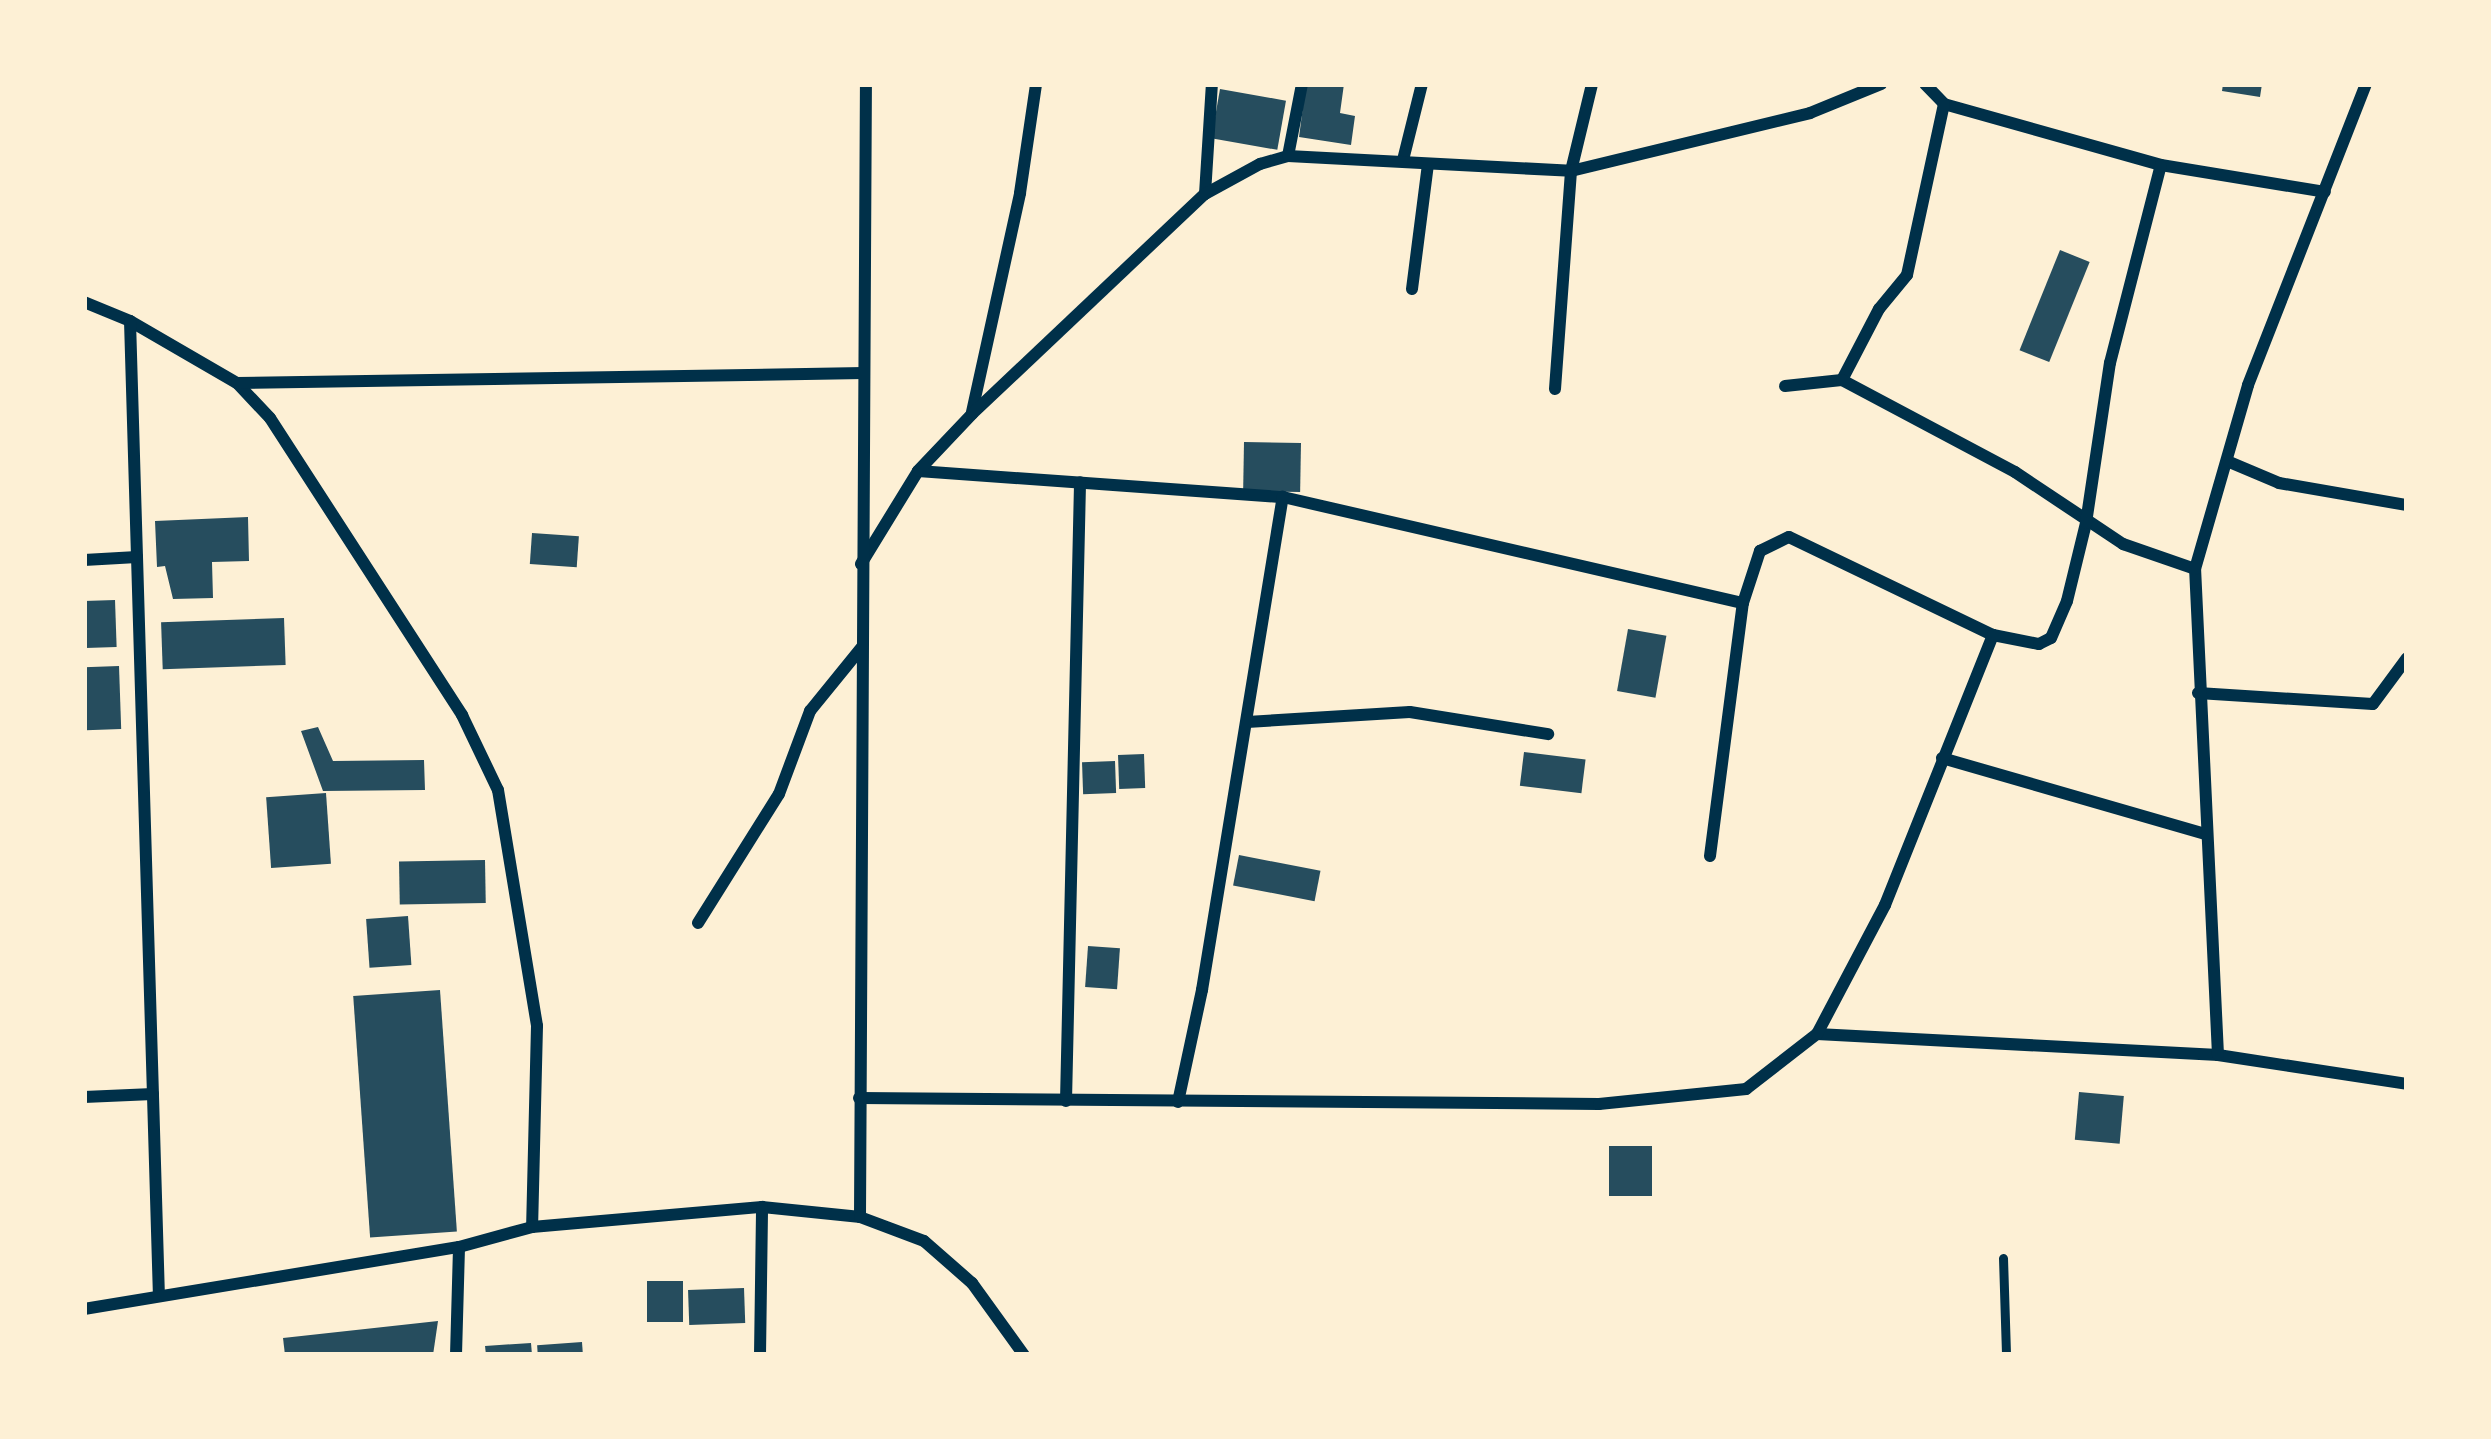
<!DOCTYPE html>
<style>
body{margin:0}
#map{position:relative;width:2491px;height:1439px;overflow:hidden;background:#fdf0d5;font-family:"Fira Sans Condensed",sans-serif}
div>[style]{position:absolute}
.building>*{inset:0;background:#264d5e;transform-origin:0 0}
.service>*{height:9px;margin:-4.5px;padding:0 4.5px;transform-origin:4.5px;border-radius:4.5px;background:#003049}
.minor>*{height:12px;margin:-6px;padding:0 6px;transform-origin:6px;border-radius:6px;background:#003049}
span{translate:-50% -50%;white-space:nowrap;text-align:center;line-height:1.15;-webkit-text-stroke:12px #fdf0d5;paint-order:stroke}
.frame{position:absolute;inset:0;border:87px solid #fdf0d5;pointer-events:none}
</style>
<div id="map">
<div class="building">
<div style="clip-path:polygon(1306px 84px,1344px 84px,1340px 113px,1355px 116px,1351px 145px,1299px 137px)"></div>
<div style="clip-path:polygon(2223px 84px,2262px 84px,2260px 97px,2222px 91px)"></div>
<div style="left:1220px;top:89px;width:67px;height:50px;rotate:10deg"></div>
<div style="left:2060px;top:250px;width:32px;height:108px;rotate:22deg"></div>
<div style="left:1244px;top:442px;width:57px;height:49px;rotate:1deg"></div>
<div style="clip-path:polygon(248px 517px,249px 561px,212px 562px,213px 598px,173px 599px,165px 566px,157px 567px,155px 521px)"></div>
<div style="left:532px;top:533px;width:47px;height:31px;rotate:4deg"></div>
<div style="left:115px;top:600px;width:47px;height:31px;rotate:88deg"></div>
<div style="left:284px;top:618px;width:47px;height:123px;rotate:88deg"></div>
<div style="left:1628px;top:629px;width:39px;height:63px;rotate:10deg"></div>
<div style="left:119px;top:666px;width:63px;height:35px;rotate:88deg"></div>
<div style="clip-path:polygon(318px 727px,333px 761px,424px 760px,425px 790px,323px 791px,301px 731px)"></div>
<div style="left:1524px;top:752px;width:62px;height:34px;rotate:7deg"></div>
<div style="left:1144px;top:754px;width:34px;height:26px;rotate:88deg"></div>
<div style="left:1115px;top:761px;width:32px;height:33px;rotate:88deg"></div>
<div style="left:326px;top:793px;width:71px;height:60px;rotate:86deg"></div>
<div style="left:1239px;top:855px;width:83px;height:31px;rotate:11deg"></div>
<div style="left:485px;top:860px;width:43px;height:86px;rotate:89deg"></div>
<div style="left:408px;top:916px;width:49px;height:42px;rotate:86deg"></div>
<div style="left:1088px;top:946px;width:32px;height:41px;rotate:4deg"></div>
<div style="left:440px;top:990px;width:242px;height:87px;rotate:86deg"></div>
<div style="left:2079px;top:1092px;width:45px;height:48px;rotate:5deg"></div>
<div style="left:1652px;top:1146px;width:50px;height:43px;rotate:90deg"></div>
<div style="left:647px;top:1281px;width:36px;height:41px"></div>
<div style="left:744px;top:1288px;width:35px;height:56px;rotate:88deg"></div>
<div style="clip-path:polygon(438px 1321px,433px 1355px,285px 1355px,283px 1338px)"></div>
<div style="left:582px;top:1342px;width:13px;height:45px;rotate:86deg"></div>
<div style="clip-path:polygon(531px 1343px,532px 1355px,486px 1355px,485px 1346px)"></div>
</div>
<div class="service">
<div style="left:2003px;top:1258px;width:97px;rotate:88.2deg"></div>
</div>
<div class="minor">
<div style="left:1925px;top:84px;width:28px;rotate:46deg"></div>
<div style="left:1944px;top:104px;width:225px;rotate:15.7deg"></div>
<div style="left:2161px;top:165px;width:166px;rotate:9.3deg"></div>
<div style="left:1288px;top:156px;width:73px;rotate:-79deg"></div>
<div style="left:1403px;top:160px;width:78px;rotate:-76deg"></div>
<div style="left:1205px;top:194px;width:110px;rotate:-86.4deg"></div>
<div style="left:1412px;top:289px;width:126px;rotate:-82.7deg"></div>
<div style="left:84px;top:302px;width:50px;rotate:22.4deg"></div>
<div style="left:130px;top:321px;width:124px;rotate:30.1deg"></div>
<div style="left:237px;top:383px;width:48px;rotate:46.7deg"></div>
<div style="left:270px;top:418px;width:354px;rotate:57.1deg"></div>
<div style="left:462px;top:715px;width:83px;rotate:64.4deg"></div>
<div style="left:498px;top:790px;width:239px;rotate:80.6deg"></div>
<div style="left:537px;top:1026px;width:201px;rotate:91.4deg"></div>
<div style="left:130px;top:321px;width:975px;rotate:88.3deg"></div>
<div style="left:1842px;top:380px;width:80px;rotate:-62.5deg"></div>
<div style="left:1879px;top:309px;width:44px;rotate:-50.5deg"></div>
<div style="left:1907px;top:275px;width:175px;rotate:-77.8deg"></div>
<div style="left:237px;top:383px;width:627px;rotate:-0.91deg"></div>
<div style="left:1785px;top:386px;width:57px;rotate:-6deg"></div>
<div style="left:1842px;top:380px;width:196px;rotate:28deg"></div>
<div style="left:2015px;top:472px;width:130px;rotate:33.7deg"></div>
<div style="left:2123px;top:544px;width:76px;rotate:19.1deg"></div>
<div style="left:1555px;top:389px;width:219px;rotate:-85.8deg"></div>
<div style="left:1571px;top:171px;width:89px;rotate:-76.4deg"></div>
<div style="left:972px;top:412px;width:224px;rotate:-77.6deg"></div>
<div style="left:1020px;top:193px;width:110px;rotate:-81.6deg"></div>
<div style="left:2227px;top:461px;width:56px;rotate:22.9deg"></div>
<div style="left:2279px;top:483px;width:130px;rotate:9.8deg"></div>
<div style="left:918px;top:471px;width:366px;rotate:4.1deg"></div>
<div style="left:1283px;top:497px;width:472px;rotate:13deg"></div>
<div style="left:84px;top:560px;width:53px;rotate:-3.2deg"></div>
<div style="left:861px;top:564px;width:109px;rotate:-58.5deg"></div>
<div style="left:918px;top:471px;width:79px;rotate:-46.5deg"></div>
<div style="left:972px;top:414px;width:320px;rotate:-43.4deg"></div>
<div style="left:1205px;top:194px;width:63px;rotate:-28.6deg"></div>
<div style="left:1260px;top:164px;width:29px;rotate:-16deg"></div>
<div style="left:1288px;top:156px;width:283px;rotate:3deg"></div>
<div style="left:1571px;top:171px;width:246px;rotate:-13.6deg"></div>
<div style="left:1810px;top:113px;width:77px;rotate:-22.2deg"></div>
<div style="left:2198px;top:693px;width:175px;rotate:3.6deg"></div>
<div style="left:2373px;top:704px;width:57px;rotate:-53.5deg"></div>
<div style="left:1247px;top:722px;width:163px;rotate:-3.5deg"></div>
<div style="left:1410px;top:712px;width:140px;rotate:9.1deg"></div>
<div style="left:1942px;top:758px;width:274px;rotate:16.1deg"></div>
<div style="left:1710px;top:856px;width:255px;rotate:-82.6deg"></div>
<div style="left:1743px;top:603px;width:55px;rotate:-71.9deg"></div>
<div style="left:1760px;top:551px;width:32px;rotate:-26deg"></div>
<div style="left:1789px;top:537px;width:226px;rotate:25.7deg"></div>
<div style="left:698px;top:923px;width:152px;rotate:-57.9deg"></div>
<div style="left:779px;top:794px;width:89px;rotate:-69.5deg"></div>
<div style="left:810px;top:711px;width:82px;rotate:-50.9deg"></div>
<div style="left:1817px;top:1034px;width:402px;rotate:3deg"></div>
<div style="left:2218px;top:1055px;width:191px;rotate:8.7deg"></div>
<div style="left:2218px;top:1055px;width:487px;rotate:-92.7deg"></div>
<div style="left:2195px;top:569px;width:191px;rotate:-73.9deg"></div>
<div style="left:2248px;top:385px;width:323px;rotate:-68.6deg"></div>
<div style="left:84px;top:1097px;width:69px;rotate:-2.5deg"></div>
<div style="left:859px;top:1098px;width:740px;rotate:0.46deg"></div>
<div style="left:1599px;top:1104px;width:148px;rotate:-5.8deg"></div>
<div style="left:1746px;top:1089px;width:90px;rotate:-37.8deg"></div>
<div style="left:1817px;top:1034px;width:146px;rotate:-62.2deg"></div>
<div style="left:1885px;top:905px;width:291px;rotate:-68.2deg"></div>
<div style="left:1993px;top:635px;width:47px;rotate:11.1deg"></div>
<div style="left:2039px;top:644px;width:13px;rotate:-27deg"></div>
<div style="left:2051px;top:638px;width:40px;rotate:-66.6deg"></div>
<div style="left:2067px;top:601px;width:80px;rotate:-76.3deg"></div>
<div style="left:2086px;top:523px;width:162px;rotate:-81.5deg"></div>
<div style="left:2110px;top:363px;width:204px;rotate:-75.6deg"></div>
<div style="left:1066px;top:1101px;width:619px;rotate:-88.7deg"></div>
<div style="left:1178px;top:1102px;width:115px;rotate:-77.9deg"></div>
<div style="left:1202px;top:990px;width:500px;rotate:-80.7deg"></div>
<div style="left:860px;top:1217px;width:1133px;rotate:-89.7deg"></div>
<div style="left:84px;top:1309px;width:380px;rotate:-9.4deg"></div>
<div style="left:459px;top:1247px;width:76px;rotate:-15.3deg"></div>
<div style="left:532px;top:1227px;width:231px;rotate:-5deg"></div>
<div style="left:762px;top:1207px;width:99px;rotate:5.8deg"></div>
<div style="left:860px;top:1217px;width:68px;rotate:20.6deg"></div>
<div style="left:924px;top:1241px;width:64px;rotate:41.2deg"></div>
<div style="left:972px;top:1283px;width:89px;rotate:54.2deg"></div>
<div style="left:456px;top:1355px;width:108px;rotate:-88.4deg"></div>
<div style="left:760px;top:1355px;width:148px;rotate:-89.2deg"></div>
</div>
<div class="frame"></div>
</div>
